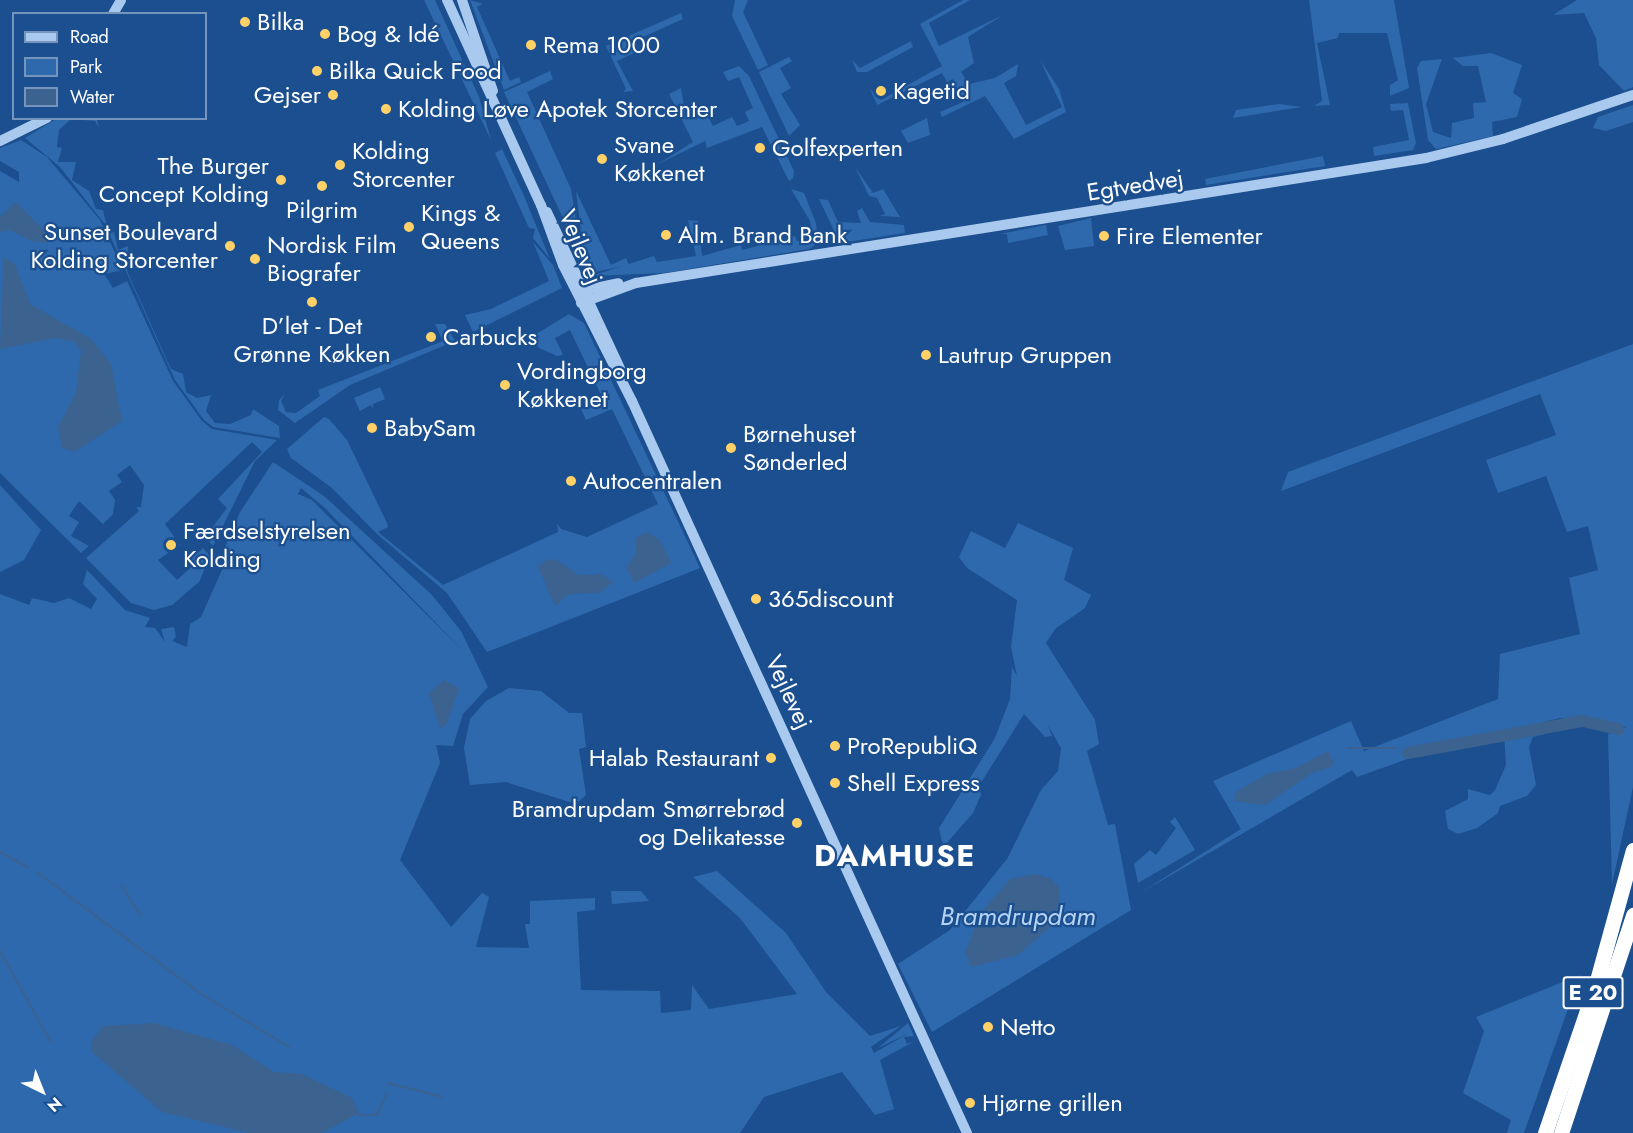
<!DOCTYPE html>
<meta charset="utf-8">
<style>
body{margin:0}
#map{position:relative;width:1633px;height:1133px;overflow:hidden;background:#1b4f8f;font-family:Jost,sans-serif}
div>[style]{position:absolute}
.green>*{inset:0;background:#2e69ad}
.water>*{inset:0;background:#3c6290}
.stream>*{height:2px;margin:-1px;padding:0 1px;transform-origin:1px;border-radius:1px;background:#3c6290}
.river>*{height:12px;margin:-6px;padding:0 6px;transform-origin:6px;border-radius:6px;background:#3c6290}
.minor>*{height:10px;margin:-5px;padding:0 5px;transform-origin:5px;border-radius:5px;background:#a9c9ee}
.highway>*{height:15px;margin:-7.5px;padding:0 7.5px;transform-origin:7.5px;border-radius:7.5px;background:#fff}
.dots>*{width:16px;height:16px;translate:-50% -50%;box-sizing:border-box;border:3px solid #1b4f8f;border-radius:50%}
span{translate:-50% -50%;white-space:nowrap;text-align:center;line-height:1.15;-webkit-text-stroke:4.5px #1b4f8f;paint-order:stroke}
.shield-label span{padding:2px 4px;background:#1b4f8f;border:2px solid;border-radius:4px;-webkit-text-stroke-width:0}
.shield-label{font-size:22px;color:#fff;font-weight:700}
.poi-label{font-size:24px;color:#fff}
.left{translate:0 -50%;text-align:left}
.right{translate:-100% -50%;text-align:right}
.street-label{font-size:24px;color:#fff}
.water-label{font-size:26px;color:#b5d3f5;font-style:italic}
.district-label{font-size:30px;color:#fff;font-weight:700;letter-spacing:1.5px}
.legend{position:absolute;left:12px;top:12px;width:195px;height:108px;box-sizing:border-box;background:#1b4f8f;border:2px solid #7695bc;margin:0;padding:8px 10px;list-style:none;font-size:18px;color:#fff}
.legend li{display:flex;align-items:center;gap:12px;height:30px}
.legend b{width:30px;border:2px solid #7695bc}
.north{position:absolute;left:12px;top:1061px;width:60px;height:60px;-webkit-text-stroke:4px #1b4f8f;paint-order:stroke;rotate:137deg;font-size:16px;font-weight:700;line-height:24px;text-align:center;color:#fff}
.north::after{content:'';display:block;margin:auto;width:21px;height:27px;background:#fff;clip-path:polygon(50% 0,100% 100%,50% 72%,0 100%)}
</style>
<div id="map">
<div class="green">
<div style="clip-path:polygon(424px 0,435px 0,479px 97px,491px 140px)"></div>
<div style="clip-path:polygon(470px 0,483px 4px,477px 7px,510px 81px,519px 77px,521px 82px,504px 90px)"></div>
<div style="clip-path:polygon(735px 0,748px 0,743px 12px,768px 65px,758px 70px,732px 16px)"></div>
<div style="clip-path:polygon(963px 0,970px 0,929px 23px,939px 46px,1003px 15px,968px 37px,974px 63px,961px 72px,969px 84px,995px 78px,1018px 64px,1016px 76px,1004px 83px,1026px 125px,1062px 107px,1040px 60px,1059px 89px,1066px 112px,1014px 139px,985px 96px,942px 117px,940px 112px,963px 102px,953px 79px,947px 82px,942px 73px,877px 105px,870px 89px,881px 100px,942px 66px,920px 24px)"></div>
<div style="clip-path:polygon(1309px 0,1394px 0,1409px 88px,1390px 96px,1390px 85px,1398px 80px,1387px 33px,1339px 33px,1338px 38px,1317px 43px,1330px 105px,1314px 106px,1322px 101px)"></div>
<div style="clip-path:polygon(1577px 0,1633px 0,1633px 87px,1624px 91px,1599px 65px,1596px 38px,1584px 13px,1553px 15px)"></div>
<div style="clip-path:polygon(681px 13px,683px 19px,630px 43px,634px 53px,617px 61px,633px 91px,623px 92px,626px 89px,606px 46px)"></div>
<div style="clip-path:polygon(911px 41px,913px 47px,867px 72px,857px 72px,852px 60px,860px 68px)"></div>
<div style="clip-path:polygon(1491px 53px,1522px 65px,1513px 93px,1522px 99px,1517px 117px,1492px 122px,1493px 136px,1436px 149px,1428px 140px,1417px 68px,1421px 61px,1442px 59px,1426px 104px,1433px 132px,1451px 138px,1452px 123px,1474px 118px,1473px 103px,1486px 102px,1478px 66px,1463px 66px,1453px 58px)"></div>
<div style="clip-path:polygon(789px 57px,792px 61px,780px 68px,791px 88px,781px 94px,800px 125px,789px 136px,759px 72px)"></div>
<div style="clip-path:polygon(739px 66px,749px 76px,794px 171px,793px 178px,789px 181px,762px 127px,707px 148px,705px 141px,656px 165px,693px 142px,669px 94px,681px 88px,684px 106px,695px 118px,706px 113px,713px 126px,732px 117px,737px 126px,749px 121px,745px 112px,753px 108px,739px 77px,728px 81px,723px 72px)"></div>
<div style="clip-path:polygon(550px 71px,553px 79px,527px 92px,571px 189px,583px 261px,504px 92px)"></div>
<div style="clip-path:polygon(1408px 103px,1416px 143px,1413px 150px,1374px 156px,1373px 147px,1409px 140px,1403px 110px,1391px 111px,1390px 104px)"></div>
<div style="clip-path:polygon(1279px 104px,1302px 107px,1233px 118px,1236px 110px)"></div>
<div style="clip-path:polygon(1633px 105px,1633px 122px,1606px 131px,1593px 128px,1598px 117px)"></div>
<div style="clip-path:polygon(927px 118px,930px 135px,908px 143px,901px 131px)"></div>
<div style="clip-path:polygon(56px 119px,97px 119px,99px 128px,95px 121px,71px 119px,59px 130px,57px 147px,62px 148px,58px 162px,76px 162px,72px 180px,89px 191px,96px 209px,103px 210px,107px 227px,60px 167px,25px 138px)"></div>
<div style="clip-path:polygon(21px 140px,47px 157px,100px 220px,123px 270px,104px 274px,113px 288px,127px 281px,173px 381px,202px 421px,212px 429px,277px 440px,255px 461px,213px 546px,205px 537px,227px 508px,218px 499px,262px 452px,252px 442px,165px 524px,180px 545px,158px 560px,177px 580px,195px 564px,191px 559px,203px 548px,210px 556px,199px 582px,172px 605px,154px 610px,131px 603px,86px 558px,139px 511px,136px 507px,141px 507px,144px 485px,130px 465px,117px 475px,122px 482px,109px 491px,115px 500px,113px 514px,103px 524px,79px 501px,69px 516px,79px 522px,71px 536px,89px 546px,81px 553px,0 473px,0 171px,19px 182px,19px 172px,0 161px,0 148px)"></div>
<div style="clip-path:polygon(502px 149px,524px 196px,550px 259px,533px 238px,535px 229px,529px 228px,495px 153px)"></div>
<div style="clip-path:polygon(1323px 156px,1325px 166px,1206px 185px,1205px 179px)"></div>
<div style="clip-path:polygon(855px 167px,873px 193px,883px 189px,900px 217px,880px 216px,885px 214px,877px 198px,869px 196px)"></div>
<div style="clip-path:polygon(791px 189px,804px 193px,816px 223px,818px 243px,809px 249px,664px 273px,591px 276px,654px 256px,657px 262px,696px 256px,688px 220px,698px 221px,702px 256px,741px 245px,742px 250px,795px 236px,797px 241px,813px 239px,810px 221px)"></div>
<div style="clip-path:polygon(576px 191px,611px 265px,626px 258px,629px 265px,590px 273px,585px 263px)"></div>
<div style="clip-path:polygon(819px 199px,828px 200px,838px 222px,861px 223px,857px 211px,862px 208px,870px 222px,904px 225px,905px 233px,840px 243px)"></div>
<div style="clip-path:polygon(1091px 218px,1094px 246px,1065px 250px,1058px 226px)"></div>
<div style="clip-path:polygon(1046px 225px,1048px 235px,1008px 243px,1007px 234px,1000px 234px)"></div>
<div style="clip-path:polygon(108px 231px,114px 232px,118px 250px,128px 246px,127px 271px,171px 369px,183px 374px,186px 392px,197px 398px,211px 395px,206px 411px,215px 423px,230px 424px,251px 415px,253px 409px,279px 426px,280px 438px,213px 427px,204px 420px,175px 380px)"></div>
<div style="clip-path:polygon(533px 242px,553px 265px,562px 288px,473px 332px,465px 315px,491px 309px,549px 281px)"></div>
<div style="clip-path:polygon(569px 314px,584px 323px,700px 568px,487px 652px,447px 593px,377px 534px,332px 488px,291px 458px,287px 449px,324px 417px,329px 419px,347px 440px,387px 523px,388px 527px,378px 532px,443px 585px,558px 532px,557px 523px,561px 529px,587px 537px,658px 504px,612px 409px,586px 420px,581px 409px,603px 399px,570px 330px,555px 338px,563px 355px,557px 356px,539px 348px,533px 336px)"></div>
<div style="clip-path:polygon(435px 324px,445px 324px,455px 341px,350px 385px,295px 423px,278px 410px,279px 400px,285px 394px,281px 401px,286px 412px,296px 413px,320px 396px,318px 390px,443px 341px)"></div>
<div style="clip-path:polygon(1633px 344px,1633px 787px,1612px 884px,1608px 734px,1626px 727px,1560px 718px,1436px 749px,1357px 777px,1352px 770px,1140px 893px,1241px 829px,1213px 781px,1351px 721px,1364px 751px,1498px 699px,1500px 654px,1580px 634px,1569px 578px,1598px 570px,1588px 526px,1567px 532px,1546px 476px,1498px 493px,1486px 460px,1556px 435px,1540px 394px,1281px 491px,1288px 472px)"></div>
<div style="clip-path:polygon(380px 387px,385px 399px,373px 404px,373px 409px,371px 405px,360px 411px,354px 398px)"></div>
<div style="clip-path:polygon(evenodd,273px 462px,324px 496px,432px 595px,461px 631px,488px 687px,463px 714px,453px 746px,436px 745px,440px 763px,400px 860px,451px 927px,482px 893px,489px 897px,476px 947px,529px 948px,525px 924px,530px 924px,530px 901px,595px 898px,595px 910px,577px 912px,581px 990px,660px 991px,661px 1013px,691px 1010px,692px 985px,709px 1009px,797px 994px,740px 918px,693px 877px,717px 871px,786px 933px,826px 992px,870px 1036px,901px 1026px,871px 1047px,874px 1053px,909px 1033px,878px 1048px,908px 1023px,914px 1036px,904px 1037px,907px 1044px,915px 1041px,880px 1060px,894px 1109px,875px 1115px,842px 1072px,764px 1097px,740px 1133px,0 1133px,0 594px,29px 605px,32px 598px,54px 603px,69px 598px,91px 609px,97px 599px,83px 584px,87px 570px,125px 610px,150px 618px,145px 627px,155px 628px,165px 642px,161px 629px,174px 627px,176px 637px,172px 641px,187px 647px,190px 624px,201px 617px,226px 561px,220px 559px,240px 512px,273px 462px,301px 488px,325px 508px,465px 653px,312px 500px,298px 494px,301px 488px)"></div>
<div style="clip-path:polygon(0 485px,41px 530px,24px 560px,0 572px)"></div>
<div style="clip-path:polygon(1018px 523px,1073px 548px,1064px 580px,1091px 595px,1085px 608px,1055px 629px,1046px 643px,1095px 720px,1099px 744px,1087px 751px,1108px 825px,1115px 824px,1131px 910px,932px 1032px,898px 964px,950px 930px,1007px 859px,1041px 790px,1058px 771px,1061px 748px,1048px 725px,1052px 736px,1045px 737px,1024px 714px,979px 786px,981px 795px,973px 813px,945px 845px,942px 842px,939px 828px,995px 738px,1010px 699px,1012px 667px,1017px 676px,1011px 647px,1017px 600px,967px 568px,959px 557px,971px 531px,1005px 548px)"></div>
<div style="clip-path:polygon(509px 688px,541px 691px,569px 713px,582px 713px,586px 747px,579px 749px,586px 795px,576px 804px,506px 782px,470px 785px,464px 748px,470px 719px,486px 701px)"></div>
<div style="clip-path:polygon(1567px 725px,1568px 728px,1533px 737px,1529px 747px,1536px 785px,1527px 796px,1500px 806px,1498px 813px,1477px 828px,1458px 834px,1448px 829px,1445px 811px,1468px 799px,1468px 789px,1490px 795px,1495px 790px,1506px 765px,1504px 734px,1543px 733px)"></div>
<div style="clip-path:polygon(1175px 817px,1195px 850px,1138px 883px,1134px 864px,1150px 850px,1156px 855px,1176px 828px,1170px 822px)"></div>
<div style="clip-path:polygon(611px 891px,641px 891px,649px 901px,612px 904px)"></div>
<div style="clip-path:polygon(1580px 975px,1524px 1133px,1507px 1133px,1511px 1120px,1463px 1093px,1484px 1031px,1476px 1017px)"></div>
</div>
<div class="water">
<div style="clip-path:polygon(16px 202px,49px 236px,48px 243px,31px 241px,10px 230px,0 232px,0 216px)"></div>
<div style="clip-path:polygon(4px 257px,15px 264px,30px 304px,91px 339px,111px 364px,122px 421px,74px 452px,62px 448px,58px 427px,76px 392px,81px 351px,75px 342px,55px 338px,0 349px)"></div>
<div style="clip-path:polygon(646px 532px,660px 540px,671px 563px,634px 583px,627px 568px,636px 552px,636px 538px)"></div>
<div style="clip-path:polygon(547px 559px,558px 561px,579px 575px,601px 574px,613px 582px,599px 593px,569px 594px,555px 606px,538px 567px)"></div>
<div style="clip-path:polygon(444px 680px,459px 688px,447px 723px,440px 729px,429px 693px)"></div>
<div style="clip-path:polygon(1328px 751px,1334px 762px,1331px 767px,1312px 773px,1265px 805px,1234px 801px,1237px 791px,1267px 774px,1296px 768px)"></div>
<div style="clip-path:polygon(1035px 874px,1052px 879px,1059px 888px,1060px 909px,1051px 926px,1018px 955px,971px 967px,965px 953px,980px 914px,1010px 879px)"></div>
<div style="clip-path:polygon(154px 1023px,232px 1045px,274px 1072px,302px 1074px,352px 1098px,359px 1113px,322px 1133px,249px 1133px,162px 1112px,91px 1051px,91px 1042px,103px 1026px)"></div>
</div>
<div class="stream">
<div style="left:1347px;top:748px;width:50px"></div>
<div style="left:0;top:852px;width:33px;rotate:29deg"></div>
<div style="left:38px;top:873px;width:199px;rotate:36.6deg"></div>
<div style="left:198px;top:992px;width:106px;rotate:31.1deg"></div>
<div style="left:122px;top:886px;width:36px;rotate:58deg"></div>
<div style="left:0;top:951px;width:103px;rotate:60.9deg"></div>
<div style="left:388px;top:1083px;width:56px;rotate:14.5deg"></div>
<div style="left:358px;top:1115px;width:19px"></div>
<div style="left:377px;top:1115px;width:24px;rotate:-66deg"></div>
</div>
<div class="river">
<div style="left:1408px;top:753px;width:178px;rotate:-10.4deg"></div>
<div style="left:1583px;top:721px;width:36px;rotate:13deg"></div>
</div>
<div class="minor">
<div style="left:447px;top:0;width:226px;rotate:65.4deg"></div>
<div style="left:541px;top:205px;width:64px;rotate:69.9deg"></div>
<div style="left:563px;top:265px;width:153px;rotate:63.1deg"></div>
<div style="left:632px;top:401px;width:805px;rotate:65.41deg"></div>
<div style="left:462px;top:0;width:96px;rotate:71.2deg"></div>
<div style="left:113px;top:14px;width:16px;rotate:-60deg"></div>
<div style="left:0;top:141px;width:52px;rotate:-26.1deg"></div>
<div style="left:547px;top:212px;width:182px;rotate:65deg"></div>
<div style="left:586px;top:290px;width:33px;rotate:-12deg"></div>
<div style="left:581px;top:303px;width:59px;rotate:-20deg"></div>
<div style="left:636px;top:283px;width:800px;rotate:-8.99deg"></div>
<div style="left:1426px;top:158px;width:79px;rotate:-13.9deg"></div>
<div style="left:1503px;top:139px;width:137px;rotate:-18.7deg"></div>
</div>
<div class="highway">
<div style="left:1545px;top:1133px;width:157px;rotate:-71.1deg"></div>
<div style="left:1596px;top:984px;width:139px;rotate:-74.6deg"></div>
<div style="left:1561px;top:1133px;width:230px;rotate:-71.7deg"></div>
</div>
<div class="dots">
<div style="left:245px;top:22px;background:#ffd166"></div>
<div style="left:325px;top:34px;background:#ffd166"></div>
<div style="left:531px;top:45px;background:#ffd166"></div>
<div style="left:317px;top:71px;background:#ffd166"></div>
<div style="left:881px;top:91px;background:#ffd166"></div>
<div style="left:333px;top:95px;background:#ffd166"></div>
<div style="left:386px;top:109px;background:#ffd166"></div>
<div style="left:760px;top:148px;background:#ffd166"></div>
<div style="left:602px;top:159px;background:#ffd166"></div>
<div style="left:340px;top:165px;background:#ffd166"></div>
<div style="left:281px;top:180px;background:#ffd166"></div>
<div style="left:322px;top:186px;background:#ffd166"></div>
<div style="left:409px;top:227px;background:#ffd166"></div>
<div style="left:666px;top:235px;background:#ffd166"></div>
<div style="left:1104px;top:236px;background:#ffd166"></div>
<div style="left:230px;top:246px;background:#ffd166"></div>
<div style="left:255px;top:259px;background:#ffd166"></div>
<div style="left:312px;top:302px;background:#ffd166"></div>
<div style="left:431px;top:337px;background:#ffd166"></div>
<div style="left:926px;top:355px;background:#ffd166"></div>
<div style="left:505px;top:385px;background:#ffd166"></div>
<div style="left:372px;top:428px;background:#ffd166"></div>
<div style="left:731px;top:448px;background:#ffd166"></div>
<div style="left:571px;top:481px;background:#ffd166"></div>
<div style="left:171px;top:545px;background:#ffd166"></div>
<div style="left:756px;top:599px;background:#ffd166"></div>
<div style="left:835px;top:746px;background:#ffd166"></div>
<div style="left:771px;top:758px;background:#ffd166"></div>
<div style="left:835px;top:783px;background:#ffd166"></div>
<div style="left:797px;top:823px;background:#ffd166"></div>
<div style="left:988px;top:1027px;background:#ffd166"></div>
<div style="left:970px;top:1103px;background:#ffd166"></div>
</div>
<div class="shield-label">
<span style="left:1593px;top:993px">E 20</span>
</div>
<div class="poi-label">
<span class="left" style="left:257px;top:22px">Bilka</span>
<span class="left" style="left:337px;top:34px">Bog &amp; Idé</span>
<span class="left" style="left:543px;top:45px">Rema 1000</span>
<span class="left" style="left:329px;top:71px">Bilka Quick Food</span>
<span class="left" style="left:893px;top:91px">Kagetid</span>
<span class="right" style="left:321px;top:95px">Gejser</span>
<span class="left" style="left:398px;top:109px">Kolding Løve Apotek Storcenter</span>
<span class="left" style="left:614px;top:159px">Svane<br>Køkkenet</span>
<span class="left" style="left:772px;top:148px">Golfexperten</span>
<span class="left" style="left:352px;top:165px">Kolding<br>Storcenter</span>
<span class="right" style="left:269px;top:180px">The Burger<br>Concept Kolding</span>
<span style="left:322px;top:210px">Pilgrim</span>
<span class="left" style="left:421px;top:227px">Kings &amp;<br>Queens</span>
<span class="right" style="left:218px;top:246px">Sunset Boulevard<br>Kolding Storcenter</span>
<span class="left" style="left:678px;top:235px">Alm. Brand Bank</span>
<span class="left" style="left:1116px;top:236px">Fire Elementer</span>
<span class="left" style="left:267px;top:259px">Nordisk Film<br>Biografer</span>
<span style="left:312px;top:340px">D’let - Det<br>Grønne Køkken</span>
<span class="left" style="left:443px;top:337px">Carbucks</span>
<span class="left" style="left:938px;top:355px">Lautrup Gruppen</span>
<span class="left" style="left:517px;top:385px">Vordingborg<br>Køkkenet</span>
<span class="left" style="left:384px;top:428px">BabySam</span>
<span class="left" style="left:743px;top:448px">Børnehuset<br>Sønderled</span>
<span class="left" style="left:583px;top:481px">Autocentralen</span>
<span class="left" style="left:183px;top:545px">Færdselstyrelsen<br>Kolding</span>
<span class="left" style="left:768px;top:599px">365discount</span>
<span class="left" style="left:847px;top:746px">ProRepubliQ</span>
<span class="right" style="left:759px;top:758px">Halab Restaurant</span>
<span class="left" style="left:847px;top:783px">Shell Express</span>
<span class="right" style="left:785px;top:823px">Bramdrupdam Smørrebrød<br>og Delikatesse</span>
<span class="left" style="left:1000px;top:1027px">Netto</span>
<span class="left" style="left:982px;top:1103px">Hjørne grillen</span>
</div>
<div class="street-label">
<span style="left:1135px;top:185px;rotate:-9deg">Egtvedvej</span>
<span style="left:581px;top:247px;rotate:68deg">Vejlevej</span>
<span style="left:789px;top:692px;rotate:65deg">Vejlevej</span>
</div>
<div class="water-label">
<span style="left:1018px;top:917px">Bramdrupdam</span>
</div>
<div class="district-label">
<span style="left:895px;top:856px">DAMHUSE</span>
</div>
<ul class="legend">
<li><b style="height:8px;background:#a9c9ee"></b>Road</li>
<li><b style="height:16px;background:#2e69ad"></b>Park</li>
<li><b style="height:16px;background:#3c6290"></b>Water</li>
</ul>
<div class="north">N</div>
</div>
